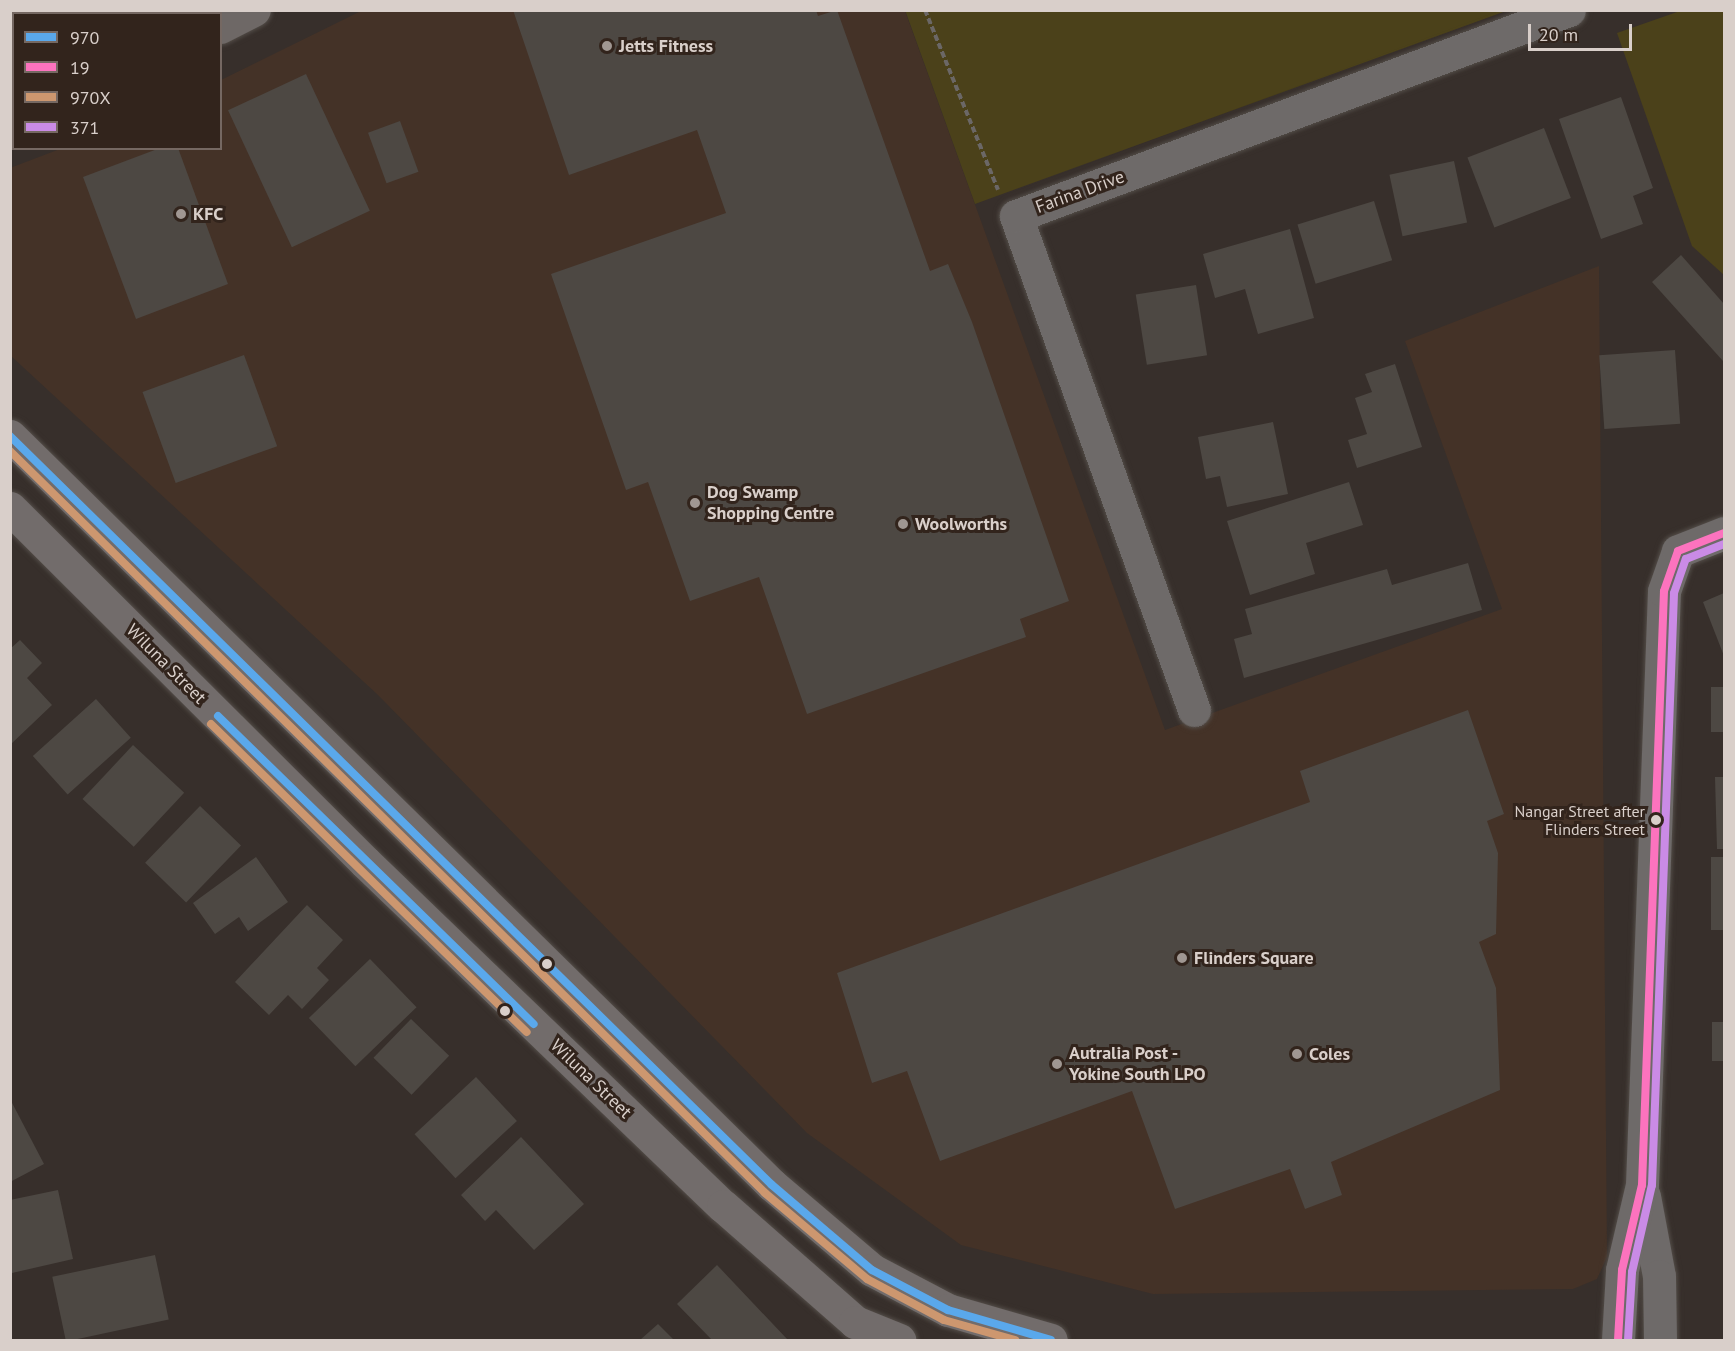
<!DOCTYPE html>
<style>
body{margin:0}
#map{position:relative;width:1735px;height:1351px;overflow:hidden;background:#372f2b;font-family:"PT Sans",sans-serif}
div>[style]{position:absolute}
.built>*{inset:0;background:#443227}
.green>*{inset:0;background:#4b411a}
.building>*{inset:0;background:#4d4843;transform-origin:0 0}
.path>*{height:4px;margin-top:-2px;transform-origin:0;background:repeating-linear-gradient(90deg,#6b6766 0 6px,transparent 0 9px)}
.roads{filter:drop-shadow(0 0 2px #534d48) drop-shadow(0 0 2px #534d48)}
.minor>*{height:33px;margin:-16.5px;padding:0 16.5px;transform-origin:16.5px;border-radius:16.5px;background:#6e6a69}
.secondary>*{height:33px;margin:-16.5px;padding:0 16.5px;transform-origin:16.5px;border-radius:16.5px;background:#726c6b}
.trunk>*{height:33px;margin:-16.5px;padding:0 16.5px;transform-origin:16.5px;border-radius:16.5px;background:#6e6866}
.bus-1>*{height:8px;margin:-4px;padding:0 4px;transform-origin:4px;border-radius:4px;background:#5aa8eb}
.bus-2>*{height:8px;margin:-4px;padding:0 4px;transform-origin:4px;border-radius:4px;background:#fc73be}
.bus-3>*{height:8px;margin:-4px;padding:0 4px;transform-origin:4px;border-radius:4px;background:#cd976f}
.bus-4>*{height:8px;margin:-4px;padding:0 4px;transform-origin:4px;border-radius:4px;background:#ca8be6}
.dots>*{width:16px;height:16px;translate:-50% -50%;box-sizing:border-box;border:3px solid #32241c;border-radius:50%}
span{translate:-50% -50%;white-space:nowrap;text-align:center;line-height:1.15;-webkit-text-stroke:6px #32241c;paint-order:stroke}
.bus-label{font-size:16px;color:#d9cfca}
.right{translate:-100% -50%;text-align:right}
.poi-label{font-size:18px;color:#d9cfca;font-weight:700}
.left{translate:0 -50%;text-align:left}
.street-label{font-size:18px;color:#d9cfca}
.frame{position:absolute;inset:0;border:12px solid #d9cfca;pointer-events:none}
.legend{position:absolute;left:12px;top:12px;width:210px;height:138px;box-sizing:border-box;background:#32241c;border:2px solid #756862;margin:0;padding:8px 10px;list-style:none;font-size:18px;color:#d9cfca}
.legend li{display:flex;align-items:center;gap:12px;height:30px}
.legend b{width:30px;border:2px solid #756862}
.scale{position:absolute;left:1528px;top:24px;width:104px;height:27px;box-sizing:border-box;border:3px solid #d9cfca;border-top:0;padding-left:8px;font-size:18px;line-height:21px;white-space:nowrap;color:#d9cfca;-webkit-text-stroke:4px #32241c;paint-order:stroke}
</style>
<div id="map">
<div class="built">
<div style="clip-path:polygon(361px 11px,905px 11px,1165px 730px,1502px 609px,1405px 341px,1599px 266px,1607px 1257px,1597px 1279px,1573px 1289px,1153px 1294px,961px 1245px,807px 1133px,378px 695px,11px 356px,10px 168px,60px 149px,220px 148px,221px 80px)"></div>
</div>
<div class="green">
<div style="clip-path:polygon(905px 10px,1506px 10px,1506px 11px,975px 204px)"></div>
<div style="clip-path:polygon(1680px 11px,1724px 11px,1724px 275px,1692px 246px,1617px 33px)"></div>
</div>
<div class="building">
<div style="clip-path:polygon(513px 10px,816px 10px,818px 16px,837px 10px,930px 271px,948px 264px,972px 322px,1069px 601px,1020px 619px,1026px 637px,807px 714px,759px 577px,690px 601px,648px 482px,626px 490px,551px 274px,726px 213px,697px 130px,569px 175px)"></div>
<div style="left:306px;top:74px;width:151px;height:86px;rotate:65deg"></div>
<div style="clip-path:polygon(1621px 97px,1653px 188px,1633px 196px,1643px 224px,1601px 239px,1559px 119px)"></div>
<div style="left:400px;top:121px;width:54px;height:34px;rotate:70deg"></div>
<div style="left:1544px;top:128px;width:75px;height:82px;rotate:69deg"></div>
<div style="clip-path:polygon(160px 148px,178px 148px,228px 284px,136px 319px,83px 177px)"></div>
<div style="left:1454px;top:161px;width:63px;height:66px;rotate:78deg"></div>
<div style="left:1374px;top:201px;width:62px;height:80px;rotate:73deg"></div>
<div style="clip-path:polygon(1290px 229px,1314px 318px,1258px 334px,1245px 289px,1215px 298px,1203px 254px)"></div>
<div style="clip-path:polygon(1681px 255px,1724px 304px,1723px 361px,1652px 282px)"></div>
<div style="left:1196px;top:285px;width:71px;height:61px;rotate:81deg"></div>
<div style="left:1675px;top:350px;width:74px;height:76px;rotate:86deg"></div>
<div style="left:244px;top:355px;width:97px;height:108px;rotate:70deg"></div>
<div style="clip-path:polygon(1395px 364px,1422px 447px,1357px 468px,1348px 440px,1367px 434px,1355px 398px,1372px 392px,1365px 374px)"></div>
<div style="clip-path:polygon(1273px 422px,1288px 494px,1227px 507px,1220px 476px,1206px 479px,1198px 437px)"></div>
<div style="clip-path:polygon(1349px 482px,1363px 525px,1306px 543px,1315px 574px,1250px 595px,1227px 521px)"></div>
<div style="clip-path:polygon(1468px 563px,1482px 610px,1244px 678px,1234px 639px,1252px 634px,1245px 609px,1387px 569px,1392px 585px)"></div>
<div style="clip-path:polygon(1724px 593px,1724px 656px,1703px 602px)"></div>
<div style="clip-path:polygon(20px 640px,42px 663px,27px 678px,52px 705px,10px 745px,10px 649px)"></div>
<div style="left:1711px;top:687px;width:13px;height:45px"></div>
<div style="left:96px;top:699px;width:52px;height:85px;rotate:48deg"></div>
<div style="clip-path:polygon(1468px 710px,1504px 814px,1487px 821px,1498px 853px,1496px 934px,1479px 942px,1496px 988px,1500px 1090px,1331px 1162px,1342px 1195px,1305px 1209px,1290px 1169px,1175px 1209px,1132px 1091px,940px 1161px,907px 1071px,872px 1083px,837px 973px,1310px 802px,1300px 771px)"></div>
<div style="left:133px;top:745px;width:70px;height:74px;rotate:43deg"></div>
<div style="clip-path:polygon(1715px 777px,1724px 777px,1724px 849px,1717px 849px)"></div>
<div style="left:200px;top:806px;width:57px;height:79px;rotate:44deg"></div>
<div style="clip-path:polygon(256px 857px,288px 902px,248px 931px,239px 917px,215px 934px,193px 903px)"></div>
<div style="left:1711px;top:857px;width:13px;height:73px"></div>
<div style="clip-path:polygon(307px 905px,343px 940px,317px 968px,329px 980px,302px 1009px,288px 995px,269px 1015px,235px 982px)"></div>
<div style="left:370px;top:959px;width:67px;height:85px;rotate:46deg"></div>
<div style="left:411px;top:1019px;width:53px;height:54px;rotate:44deg"></div>
<div style="left:1712px;top:1022px;width:12px;height:39px"></div>
<div style="left:476px;top:1077px;width:60px;height:84px;rotate:47deg"></div>
<div style="clip-path:polygon(10px 1099px,44px 1164px,10px 1182px)"></div>
<div style="clip-path:polygon(521px 1137px,584px 1204px,534px 1250px,496px 1210px,485px 1221px,461px 1195px)"></div>
<div style="clip-path:polygon(58px 1190px,73px 1259px,12px 1273px,10px 1200px)"></div>
<div style="left:155px;top:1255px;width:66px;height:105px;rotate:78deg"></div>
<div style="clip-path:polygon(717px 1265px,788px 1340px,712px 1340px,677px 1304px)"></div>
<div style="clip-path:polygon(658px 1324px,674px 1340px,640px 1340px)"></div>
</div>
<div class="path">
<div style="left:925px;top:10px;width:194px;rotate:67.9deg"></div>
</div>
<div class="roads">
<div class="minor">
<div style="left:1194px;top:710px;width:525px;rotate:-109.82deg"></div>
<div style="left:1016px;top:216px;width:590px;rotate:-20.43deg"></div>
<div style="left:1644px;top:1196px;width:81px;rotate:79.4deg"></div>
<div style="left:1659px;top:1276px;width:64px;rotate:89.1deg"></div>
<div style="left:1618px;top:1340px;width:70px;rotate:-86.7deg"></div>
<div style="left:1622px;top:1270px;width:87px;rotate:-76.8deg"></div>
<div style="left:1642px;top:1185px;width:594px;rotate:-87.88deg"></div>
<div style="left:1664px;top:591px;width:42px;rotate:-70.7deg"></div>
<div style="left:1678px;top:551px;width:49px;rotate:-21.4deg"></div>
</div>
<div class="secondary">
<div style="left:10px;top:436px;width:1068px;rotate:44.51deg"></div>
<div style="left:772px;top:1185px;width:131px;rotate:40.4deg"></div>
<div style="left:872px;top:1270px;width:86px;rotate:27.8deg"></div>
<div style="left:948px;top:1310px;width:107px;rotate:16.2deg"></div>
<div style="left:10px;top:508px;width:501px;rotate:44.92deg"></div>
<div style="left:365px;top:862px;width:496px;rotate:43.9deg"></div>
<div style="left:723px;top:1206px;width:176px;rotate:41.3deg"></div>
<div style="left:855px;top:1322px;width:48px;rotate:22.2deg"></div>
</div>
<div class="trunk">
<div style="left:46px;top:14px;width:8px;rotate:-30deg"></div>
<div style="left:10px;top:26px;width:4px;rotate:-14deg"></div>
<div style="left:220px;top:27px;width:38px;rotate:-27deg"></div>
<div style="left:10px;top:113px;width:4px;rotate:-14deg"></div>
</div>
</div>
<div class="bus-1">
<div style="left:10px;top:436px;width:1068px;rotate:44.51deg"></div>
<div style="left:772px;top:1185px;width:131px;rotate:40.4deg"></div>
<div style="left:872px;top:1270px;width:86px;rotate:27.8deg"></div>
<div style="left:948px;top:1310px;width:107px;rotate:16.2deg"></div>
<div style="left:218px;top:716px;width:441px;rotate:44.3deg"></div>
</div>
<div class="bus-2">
<div style="left:1618px;top:1340px;width:70px;rotate:-86.7deg"></div>
<div style="left:1622px;top:1270px;width:87px;rotate:-76.8deg"></div>
<div style="left:1642px;top:1185px;width:594px;rotate:-87.88deg"></div>
<div style="left:1664px;top:591px;width:42px;rotate:-70.7deg"></div>
<div style="left:1678px;top:551px;width:49px;rotate:-21.4deg"></div>
</div>
<div class="bus-3">
<div style="left:10px;top:451px;width:1059px;rotate:44.5deg"></div>
<div style="left:765px;top:1193px;width:133px;rotate:40.1deg"></div>
<div style="left:867px;top:1279px;width:87px;rotate:28deg"></div>
<div style="left:944px;top:1320px;width:74px;rotate:15.7deg"></div>
<div style="left:211px;top:724px;width:441px;rotate:44.3deg"></div>
</div>
<div class="bus-4">
<div style="left:1628px;top:1340px;width:68px;rotate:-86.6deg"></div>
<div style="left:1632px;top:1272px;width:89px;rotate:-77.1deg"></div>
<div style="left:1652px;top:1185px;width:592px;rotate:-87.87deg"></div>
<div style="left:1674px;top:593px;width:36px;rotate:-71deg"></div>
<div style="left:1686px;top:559px;width:41px;rotate:-21.5deg"></div>
</div>
<div class="dots">
<div style="left:607px;top:46px;background:#a09792"></div>
<div style="left:181px;top:214px;background:#a09792"></div>
<div style="left:695px;top:503px;background:#a09792"></div>
<div style="left:903px;top:524px;background:#a09792"></div>
<div style="left:1656px;top:820px;background:#d9cfca"></div>
<div style="left:1182px;top:958px;background:#a09792"></div>
<div style="left:547px;top:964px;background:#d9cfca"></div>
<div style="left:505px;top:1011px;background:#d9cfca"></div>
<div style="left:1297px;top:1054px;background:#a09792"></div>
<div style="left:1057px;top:1064px;background:#a09792"></div>
</div>
<div class="bus-label">
<span class="right" style="left:1645px;top:820px">Nangar Street after<br>Flinders Street</span>
</div>
<div class="poi-label">
<span class="left" style="left:619px;top:46px">Jetts Fitness</span>
<span class="left" style="left:193px;top:214px">KFC</span>
<span class="left" style="left:707px;top:503px">Dog Swamp<br>Shopping Centre</span>
<span class="left" style="left:915px;top:524px">Woolworths</span>
<span class="left" style="left:1194px;top:958px">Flinders Square</span>
<span class="left" style="left:1069px;top:1064px">Autralia Post -<br>Yokine South LPO</span>
<span class="left" style="left:1309px;top:1054px">Coles</span>
</div>
<div class="street-label">
<span style="left:1080px;top:192px;rotate:-20deg">Farina Drive</span>
<span style="left:166px;top:664px;rotate:45deg">Wiluna Street</span>
<span style="left:591px;top:1079px;rotate:44deg">Wiluna Street</span>
</div>
<div class="frame"></div>
<ul class="legend">
<li><b style="height:8px;background:#5aa8eb"></b>970</li>
<li><b style="height:8px;background:#fc73be"></b>19</li>
<li><b style="height:8px;background:#cd976f"></b>970X</li>
<li><b style="height:8px;background:#ca8be6"></b>371</li>
</ul>
<div class="scale">20 m</div>
</div>
